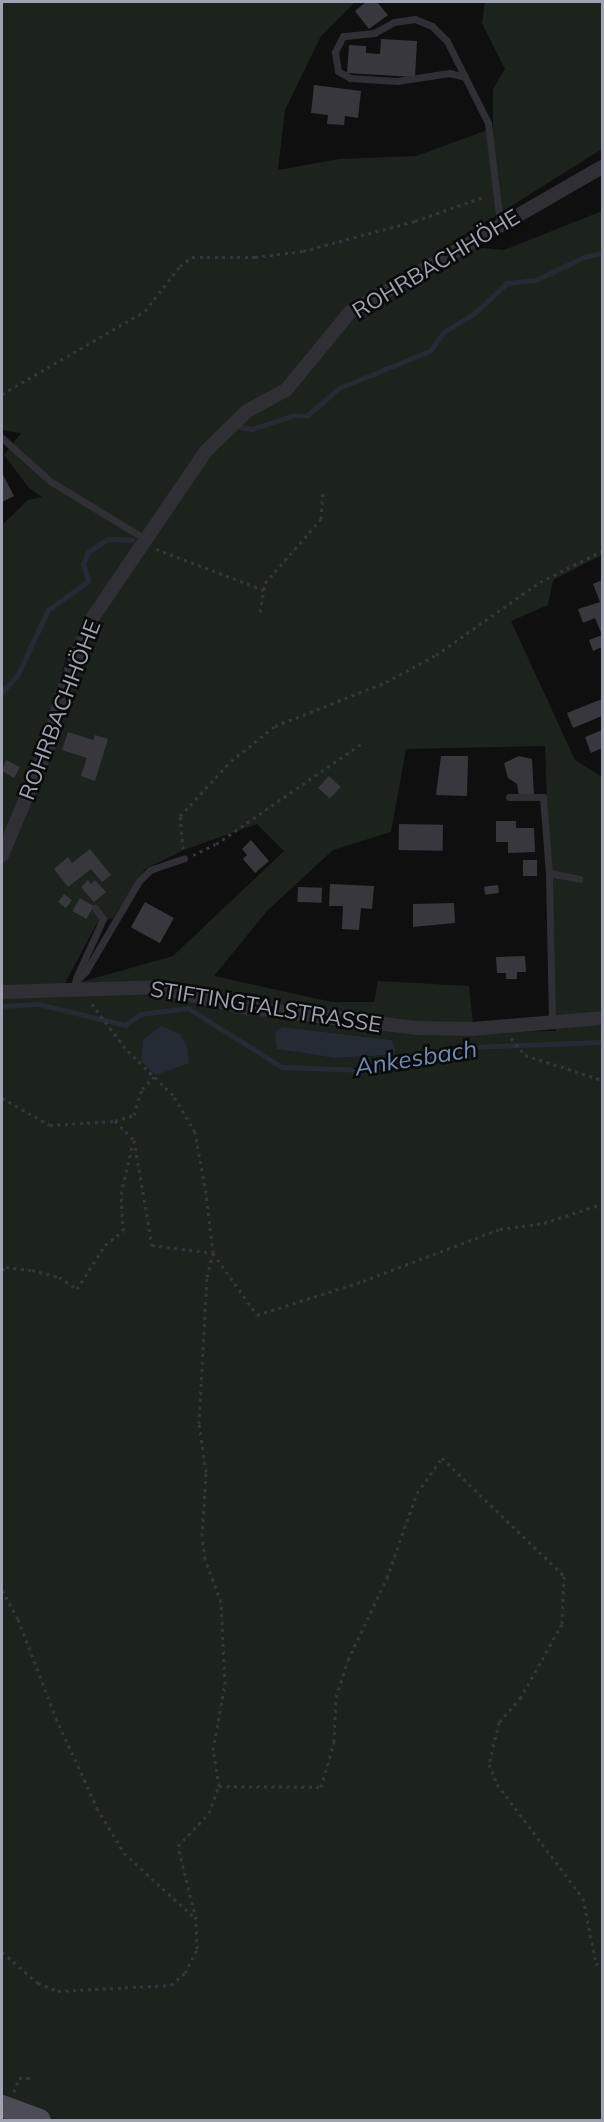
<!DOCTYPE html>
<meta charset="utf-8">
<style>
body{margin:0}
#map{position:relative;width:604px;height:2122px;overflow:hidden;background:#0f0f10;font-family:Mulish,sans-serif}
div>[style]{position:absolute}
.green>*{inset:0;background:#1b231c}
.water>*{inset:0;background:#242b35}
.stream>*{height:4.5px;margin:-2.25px;padding:0 2.25px;transform-origin:2.25px;border-radius:2.25px;background:#242b35}
.building>*{inset:0;background:#38373d;transform-origin:0 0}
.path>*{height:3px;margin-top:-1.5px;transform-origin:0;background:repeating-linear-gradient(90deg,#35363d 0 3px,transparent 0 7.5px)}
.service>*{height:7px;margin:-3.5px;padding:0 3.5px;transform-origin:3.5px;border-radius:3.5px;background:#2f2f35}
.minor>*{height:14px;margin:-7px;padding:0 7px;transform-origin:7px;border-radius:7px;background:#2f2f35}
.primary>*{height:22px;margin:-11px;padding:0 11px;transform-origin:11px;border-radius:11px;background:#4b4c55}
span{translate:-50% -50%;white-space:nowrap;text-align:center;line-height:1.15;-webkit-text-stroke:5px #0a0a0b;paint-order:stroke}
.street-label{font-size:22px;color:#9ea2b3}
.water-label{font-size:24px;color:#708bb3;font-style:italic}
.frame{position:absolute;inset:0;border:3px solid #9ea2b3;pointer-events:none}
</style>
<div id="map">
<div class="green">
<div style="clip-path:polygon(evenodd,2px 2px,355px 2px,321px 36px,285px 110px,278px 170px,339px 159px,416px 156px,493px 128px,493px 89px,505px 69px,482px 23px,485px 2px,602px 2px,602px 149px,449px 245px,504px 250px,602px 211px,602px 555px,553px 580px,548px 605px,511px 621px,575px 760px,602px 777px,602px 2120px,2px 2120px,2px 863px,33px 796px,75px 668px,106px 603px,96px 600px,66px 658px,45px 736px,2px 842px,2px 525px,28px 500px,42px 497px,29px 488px,4px 455px,21px 433px,2px 430px,2px 2px,545px 746px,556px 1031px,474px 1032px,469px 986px,378px 981px,374px 1002px,332px 1002px,214px 976px,267px 911px,333px 850px,391px 832px,406px 749px,545px 746px,2px 2px,257px 824px,284px 851px,173px 956px,63px 987px,96px 925px,113px 918px,145px 869px,184px 850px,257px 824px,2px 2px,283px 1027px,392px 1040px,391px 1055px,334px 1058px,277px 1049px,283px 1027px)"></div>
</div>
<div class="water">
<div style="clip-path:polygon(161px 1026px,180px 1034px,187px 1046px,189px 1063px,156px 1075px,141px 1061px,143px 1040px)"></div>
<div style="clip-path:polygon(283px 1027px,392px 1040px,396px 1051px,391px 1055px,334px 1058px,277px 1049px,275px 1037px,277px 1029px)"></div>
</div>
<div class="stream">
<div style="left:237px;top:426px;width:15px;rotate:11deg"></div>
<div style="left:252px;top:429px;width:42px;rotate:-18deg"></div>
<div style="left:292px;top:416px;width:15px"></div>
<div style="left:307px;top:416px;width:43px;rotate:-41.2deg"></div>
<div style="left:339px;top:388px;width:98px;rotate:-22.1deg"></div>
<div style="left:430px;top:351px;width:24px;rotate:-54deg"></div>
<div style="left:444px;top:332px;width:38px;rotate:-32deg"></div>
<div style="left:476px;top:312px;width:42px;rotate:-43.1deg"></div>
<div style="left:507px;top:283px;width:29px;rotate:-6deg"></div>
<div style="left:536px;top:280px;width:53px;rotate:-25.6deg"></div>
<div style="left:584px;top:257px;width:18px;rotate:-13deg"></div>
<div style="left:2px;top:692px;width:22px;rotate:-47deg"></div>
<div style="left:17px;top:676px;width:73px;rotate:-64.8deg"></div>
<div style="left:48px;top:610px;width:49px;rotate:-35.9deg"></div>
<div style="left:88px;top:581px;width:18px;rotate:-106deg"></div>
<div style="left:83px;top:564px;width:13px;rotate:-67deg"></div>
<div style="left:88px;top:552px;width:24px;rotate:-33deg"></div>
<div style="left:108px;top:539px;width:24px;rotate:2deg"></div>
<div style="left:2px;top:1006px;width:37px;rotate:-3deg"></div>
<div style="left:39px;top:1004px;width:89px;rotate:13.7deg"></div>
<div style="left:125px;top:1025px;width:19px;rotate:-35deg"></div>
<div style="left:141px;top:1014px;width:47px;rotate:-7.3deg"></div>
<div style="left:188px;top:1008px;width:111px;rotate:32.1deg"></div>
<div style="left:282px;top:1067px;width:84px;rotate:2deg"></div>
<div style="left:366px;top:1070px;width:107px;rotate:-12.5deg"></div>
<div style="left:470px;top:1047px;width:132px;rotate:-2.2deg"></div>
</div>
<div class="building">
<div style="clip-path:polygon(366px 2px,377px 2px,388px 15px,369px 29px,355px 11px)"></div>
<div style="clip-path:polygon(381px 39px,417px 41px,415px 77px,347px 73px,349px 45px,366px 46px,366px 53px,380px 54px)"></div>
<div style="clip-path:polygon(314px 85px,361px 91px,358px 118px,345px 116px,344px 125px,327px 124px,328px 115px,311px 113px)"></div>
<div style="clip-path:polygon(2px 473px,14px 496px,2px 502px)"></div>
<div style="clip-path:polygon(602px 580px,602px 647px,593px 651px,589px 640px,602px 635px,595px 618px,583px 623px,578px 609px,600px 602px,593px 584px)"></div>
<div style="clip-path:polygon(602px 699px,602px 716px,573px 728px,567px 713px)"></div>
<div style="clip-path:polygon(602px 730px,602px 748px,591px 753px,585px 737px)"></div>
<div style="clip-path:polygon(68px 732px,93px 740px,95px 735px,108px 739px,95px 781px,81px 776px,87px 758px,62px 750px)"></div>
<div style="clip-path:polygon(441px 756px,468px 756px,467px 796px,436px 795px)"></div>
<div style="clip-path:polygon(519px 756px,532px 759px,534px 795px,519px 796px,517px 784px,508px 778px,504px 763px)"></div>
<div style="clip-path:polygon(6px 760px,20px 767px,14px 778px,2px 771px)"></div>
<div style="left:329px;top:776px;width:16px;height:16px;rotate:43deg"></div>
<div style="clip-path:polygon(496px 821px,516px 821px,516px 828px,534px 828px,535px 852px,508px 853px,508px 842px,496px 842px)"></div>
<div style="left:399px;top:824px;width:44px;height:26px;rotate:1deg"></div>
<div style="clip-path:polygon(251px 840px,269px 861px,255px 873px,243px 859px,247px 855px,242px 849px)"></div>
<div style="clip-path:polygon(90px 849px,111px 875px,102px 882px,91px 869px,68px 887px,54px 869px,68px 857px,72px 863px)"></div>
<div style="left:537px;top:860px;width:16px;height:14px;rotate:90deg"></div>
<div style="clip-path:polygon(88px 880px,91px 884px,95px 880px,106px 892px,94px 902px,81px 887px)"></div>
<div style="clip-path:polygon(330px 884px,374px 886px,372px 909px,361px 908px,359px 930px,342px 929px,343px 906px,329px 906px)"></div>
<div style="left:498px;top:885px;width:8px;height:14px;rotate:83deg"></div>
<div style="left:298px;top:887px;width:24px;height:15px;rotate:2deg"></div>
<div style="left:64px;top:894px;width:10px;height:10px;rotate:37deg"></div>
<div style="left:80px;top:898px;width:16px;height:15px;rotate:30deg"></div>
<div style="left:145px;top:902px;width:33px;height:29px;rotate:29deg"></div>
<div style="clip-path:polygon(454px 903px,455px 923px,413px 927px,413px 904px)"></div>
<div style="clip-path:polygon(525px 956px,526px 972px,517px 972px,517px 979px,506px 979px,506px 973px,497px 973px,496px 957px)"></div>
</div>
<div class="path">
<div style="left:2px;top:394px;width:165px;rotate:-30.1deg"></div>
<div style="left:145px;top:311px;width:57px;rotate:-52.1deg"></div>
<div style="left:180px;top:266px;width:15px;rotate:-37deg"></div>
<div style="left:192px;top:257px;width:63px"></div>
<div style="left:255px;top:257px;width:48px;rotate:-7.1deg"></div>
<div style="left:303px;top:251px;width:116px;rotate:-15deg"></div>
<div style="left:415px;top:221px;width:75px;rotate:-19.4deg"></div>
<div style="left:156px;top:549px;width:116px;rotate:20.8deg"></div>
<div style="left:260px;top:612px;width:29px;rotate:-80deg"></div>
<div style="left:265px;top:583px;width:85px;rotate:-48.8deg"></div>
<div style="left:321px;top:519px;width:26px;rotate:-86deg"></div>
<div style="left:183px;top:849px;width:33px;rotate:-95deg"></div>
<div style="left:180px;top:816px;width:75px;rotate:-47.2deg"></div>
<div style="left:231px;top:761px;width:56px;rotate:-38.5deg"></div>
<div style="left:275px;top:726px;width:119px;rotate:-21.6deg"></div>
<div style="left:386px;top:682px;width:57px;rotate:-28.4deg"></div>
<div style="left:436px;top:655px;width:127px;rotate:-35.1deg"></div>
<div style="left:540px;top:582px;width:69px;rotate:-26.6deg"></div>
<div style="left:193px;top:855px;width:25px;rotate:-26deg"></div>
<div style="left:216px;top:844px;width:180px;rotate:-34.6deg"></div>
<div style="left:511px;top:1038px;width:22px;rotate:51deg"></div>
<div style="left:525px;top:1055px;width:81px;rotate:18deg"></div>
<div style="left:2px;top:1098px;width:55px;rotate:29.4deg"></div>
<div style="left:50px;top:1125px;width:65px;rotate:-3.5deg"></div>
<div style="left:115px;top:1121px;width:27px;rotate:45deg"></div>
<div style="left:134px;top:1140px;width:107px;rotate:80.3deg"></div>
<div style="left:152px;top:1245px;width:62px;rotate:7.5deg"></div>
<div style="left:213px;top:1253px;width:76px;rotate:54.6deg"></div>
<div style="left:257px;top:1315px;width:111px;rotate:-17.8deg"></div>
<div style="left:363px;top:1281px;width:147px;rotate:-20.8deg"></div>
<div style="left:500px;top:1229px;width:44px;rotate:-7.8deg"></div>
<div style="left:544px;top:1223px;width:61px;rotate:-18.1deg"></div>
<div style="left:115px;top:1121px;width:20px;rotate:-18deg"></div>
<div style="left:134px;top:1115px;width:27px;rotate:-73deg"></div>
<div style="left:142px;top:1089px;width:17px;rotate:-45deg"></div>
<div style="left:2px;top:1270px;width:5px;rotate:-37deg"></div>
<div style="left:6px;top:1267px;width:26px;rotate:7deg"></div>
<div style="left:32px;top:1270px;width:28px;rotate:15deg"></div>
<div style="left:59px;top:1277px;width:22px;rotate:34deg"></div>
<div style="left:77px;top:1289px;width:52px;rotate:-57.5deg"></div>
<div style="left:105px;top:1245px;width:23px;rotate:-38deg"></div>
<div style="left:123px;top:1231px;width:37px;rotate:-93deg"></div>
<div style="left:121px;top:1194px;width:52px;rotate:-76.8deg"></div>
<div style="left:2px;top:1590px;width:33px;rotate:61deg"></div>
<div style="left:18px;top:1619px;width:106px;rotate:69deg"></div>
<div style="left:56px;top:1718px;width:99px;rotate:65.5deg"></div>
<div style="left:97px;top:1808px;width:52px;rotate:59deg"></div>
<div style="left:124px;top:1853px;width:98px;rotate:42.5deg"></div>
<div style="left:219px;top:1786px;width:102px;rotate:0.6deg"></div>
<div style="left:321px;top:1787px;width:47px;rotate:-73.9deg"></div>
<div style="left:334px;top:1742px;width:45px;rotate:-87.5deg"></div>
<div style="left:336px;top:1697px;width:39px;rotate:-72deg"></div>
<div style="left:348px;top:1660px;width:91px;rotate:-64.6deg"></div>
<div style="left:387px;top:1578px;width:90px;rotate:-70.6deg"></div>
<div style="left:417px;top:1493px;width:43px;rotate:-54.5deg"></div>
<div style="left:442px;top:1458px;width:170px;rotate:44deg"></div>
<div style="left:564px;top:1576px;width:48px;rotate:92.4deg"></div>
<div style="left:562px;top:1624px;width:84px;rotate:119.3deg"></div>
<div style="left:521px;top:1697px;width:33px;rotate:131deg"></div>
<div style="left:499px;top:1722px;width:43px;rotate:103.4deg"></div>
<div style="left:489px;top:1764px;width:22px;rotate:68deg"></div>
<div style="left:497px;top:1784px;width:143px;rotate:53deg"></div>
<div style="left:583px;top:1898px;width:66px;rotate:78.7deg"></div>
<div style="left:596px;top:1963px;width:8px;rotate:40deg"></div>
<div style="left:2px;top:1952px;width:48px;rotate:40.7deg"></div>
<div style="left:38px;top:1983px;width:22px;rotate:22deg"></div>
<div style="left:58px;top:1991px;width:113px;rotate:-3deg"></div>
<div style="left:171px;top:1985px;width:18px;rotate:-41deg"></div>
<div style="left:185px;top:1973px;width:27px;rotate:-63deg"></div>
<div style="left:197px;top:1949px;width:30px;rotate:-92deg"></div>
<div style="left:196px;top:1919px;width:75px;rotate:-103.9deg"></div>
<div style="left:178px;top:1846px;width:45px;rotate:-46.8deg"></div>
<div style="left:209px;top:1813px;width:29px;rotate:-70deg"></div>
<div style="left:219px;top:1786px;width:36px;rotate:-99deg"></div>
<div style="left:213px;top:1750px;width:67px;rotate:-79.7deg"></div>
<div style="left:225px;top:1684px;width:82px;rotate:-92.8deg"></div>
<div style="left:221px;top:1602px;width:46px;rotate:-110.4deg"></div>
<div style="left:205px;top:1559px;width:23px;rotate:-97deg"></div>
<div style="left:202px;top:1536px;width:64px;rotate:-86.4deg"></div>
<div style="left:206px;top:1472px;width:49px;rotate:-98.3deg"></div>
<div style="left:199px;top:1424px;width:147px;rotate:-86.9deg"></div>
<div style="left:207px;top:1277px;width:25px;rotate:-76deg"></div>
<div style="left:213px;top:1253px;width:60px;rotate:-96.7deg"></div>
<div style="left:206px;top:1193px;width:62px;rotate:-100.2deg"></div>
<div style="left:195px;top:1132px;width:43px;rotate:-120.7deg"></div>
<div style="left:173px;top:1095px;width:67px;rotate:-135.6deg"></div>
<div style="left:125px;top:1048px;width:55px;rotate:-126.9deg"></div>
<div style="left:14px;top:2092px;width:15px;rotate:-70deg"></div>
<div style="left:19px;top:2078px;width:15px"></div>
</div>
<div class="service">
<div style="left:465px;top:77px;width:40px;rotate:-116.6deg"></div>
<div style="left:447px;top:41px;width:21px;rotate:-135deg"></div>
<div style="left:432px;top:26px;width:18px;rotate:-158deg"></div>
<div style="left:415px;top:19px;width:21px;rotate:172deg"></div>
<div style="left:394px;top:22px;width:23px;rotate:151deg"></div>
<div style="left:374px;top:33px;width:31px;rotate:174deg"></div>
<div style="left:343px;top:36px;width:18px;rotate:117deg"></div>
<div style="left:335px;top:52px;width:19px;rotate:81deg"></div>
<div style="left:338px;top:71px;width:14px;rotate:30deg"></div>
<div style="left:350px;top:78px;width:47px;rotate:3.7deg"></div>
<div style="left:397px;top:81px;width:53px;rotate:-8.7deg"></div>
<div style="left:449px;top:73px;width:16px;rotate:14deg"></div>
<div style="left:465px;top:77px;width:51px;rotate:63.4deg"></div>
<div style="left:488px;top:123px;width:102px;rotate:83.2deg"></div>
<div style="left:2px;top:438px;width:64px;rotate:41.9deg"></div>
<div style="left:50px;top:481px;width:111px;rotate:31.4deg"></div>
<div style="left:509px;top:797px;width:34px"></div>
<div style="left:543px;top:797px;width:76px;rotate:85.5deg"></div>
<div style="left:76px;top:978px;width:65px;rotate:-65.4deg"></div>
<div style="left:103px;top:919px;width:14px;rotate:-126deg"></div>
<div style="left:75px;top:982px;width:16px;rotate:-45deg"></div>
<div style="left:86px;top:971px;width:104px;rotate:-59.5deg"></div>
<div style="left:139px;top:881px;width:16px;rotate:-45deg"></div>
<div style="left:150px;top:870px;width:36px;rotate:-19deg"></div>
<div style="left:552px;top:1020px;width:147px;rotate:-91.2deg"></div>
<div style="left:549px;top:873px;width:31px;rotate:11deg"></div>
</div>
<div class="minor">
<div style="left:2px;top:855px;width:121px;rotate:-67.1deg"></div>
<div style="left:49px;top:744px;width:49px;rotate:-76deg"></div>
<div style="left:61px;top:696px;width:78px;rotate:-69deg"></div>
<div style="left:89px;top:623px;width:208px;rotate:-55.8deg"></div>
<div style="left:206px;top:451px;width:57px;rotate:-44.3deg"></div>
<div style="left:247px;top:411px;width:44px;rotate:-28.3deg"></div>
<div style="left:286px;top:390px;width:101px;rotate:-50.6deg"></div>
<div style="left:350px;top:312px;width:291px;rotate:-29.9deg"></div>
<div style="left:2px;top:992px;width:155px;rotate:-1.8deg"></div>
<div style="left:157px;top:987px;width:86px;rotate:13.4deg"></div>
<div style="left:241px;top:1007px;width:178px;rotate:6.8deg"></div>
<div style="left:418px;top:1028px;width:54px;rotate:1.1deg"></div>
<div style="left:472px;top:1029px;width:130px;rotate:-4.8deg"></div>
</div>
<div class="primary">
<div style="left:2px;top:2106px;width:40px;rotate:20.2deg"></div>
</div>
<div class="street-label">
<span style="left:436px;top:264px;rotate:-31deg">ROHRBACHHÖHE</span>
<span style="left:60px;top:710px;rotate:-69deg">ROHRBACHHÖHE</span>
<span style="left:266px;top:1007px;rotate:9deg">STIFTINGTALSTRASSE</span>
</div>
<div class="water-label">
<span style="left:416px;top:1058px;rotate:-9deg">Ankesbach</span>
</div>
<div class="frame"></div>
</div>
